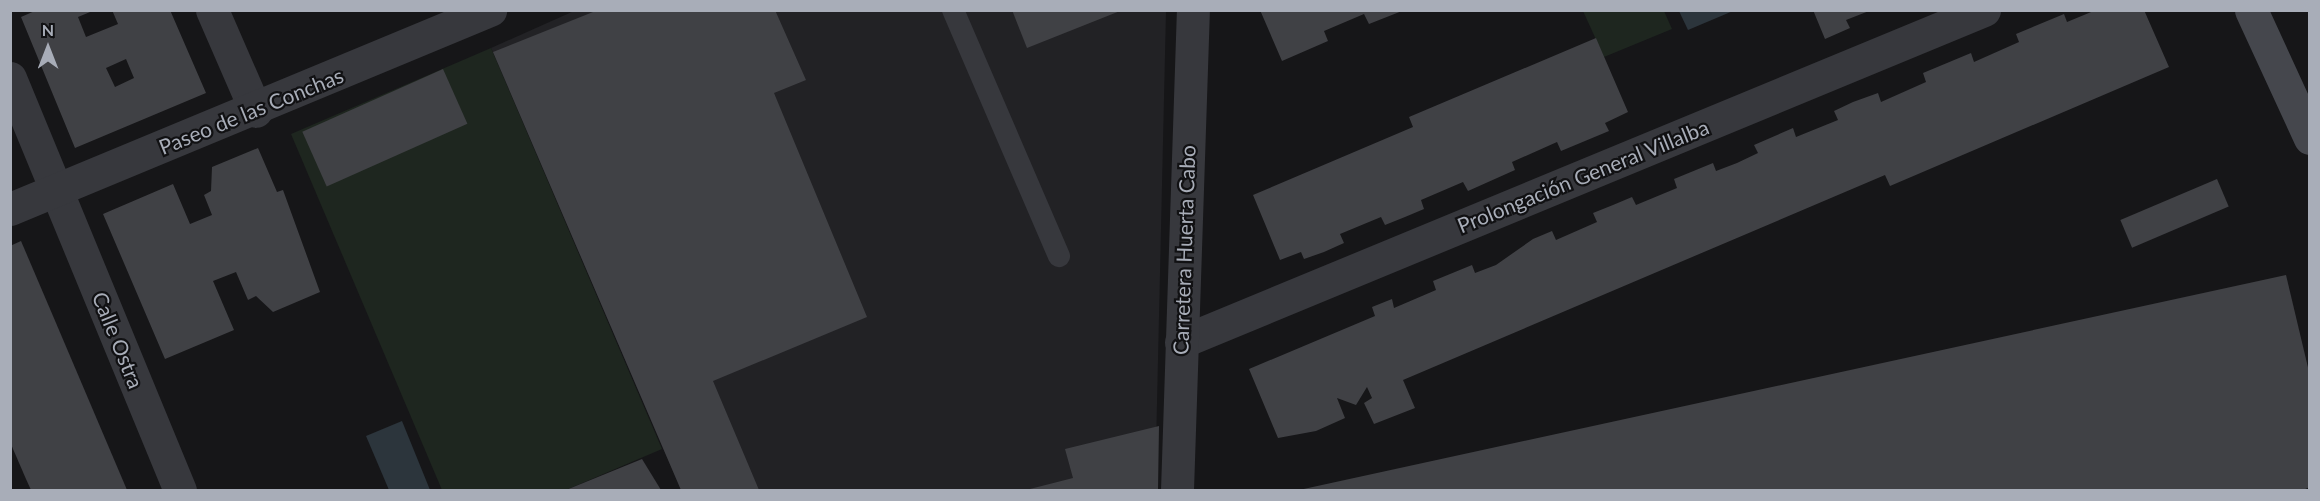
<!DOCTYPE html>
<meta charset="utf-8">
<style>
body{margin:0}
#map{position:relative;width:2320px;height:501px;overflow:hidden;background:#161618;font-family:Lato,sans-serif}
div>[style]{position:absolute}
.built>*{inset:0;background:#222225}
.green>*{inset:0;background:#1e261f}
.water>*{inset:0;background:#2c353c}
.building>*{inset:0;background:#404145;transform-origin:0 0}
.lane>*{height:22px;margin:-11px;padding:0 11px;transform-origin:11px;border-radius:11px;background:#37383d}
.street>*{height:33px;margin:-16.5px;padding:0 16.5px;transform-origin:16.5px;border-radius:16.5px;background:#37383d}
.secondary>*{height:33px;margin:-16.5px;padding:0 16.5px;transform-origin:16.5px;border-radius:16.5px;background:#45474d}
span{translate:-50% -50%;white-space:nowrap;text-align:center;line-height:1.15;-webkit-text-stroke:4.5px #111113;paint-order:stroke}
.street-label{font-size:21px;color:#a8adb8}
.frame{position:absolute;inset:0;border:12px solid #a8adb8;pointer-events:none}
.north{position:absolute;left:18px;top:18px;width:60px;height:60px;-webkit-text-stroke:4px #111113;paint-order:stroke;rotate:0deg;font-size:16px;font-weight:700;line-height:24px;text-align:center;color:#a8adb8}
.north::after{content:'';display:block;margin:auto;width:21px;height:27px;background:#a8adb8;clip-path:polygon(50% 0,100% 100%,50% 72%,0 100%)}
</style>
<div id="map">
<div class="built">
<div style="clip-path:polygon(574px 11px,1166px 11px,1155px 490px,681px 490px,491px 48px)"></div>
</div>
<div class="green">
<div style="clip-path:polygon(1583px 11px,1664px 11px,1672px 29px,1604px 57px)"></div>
<div style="clip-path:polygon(491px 48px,662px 449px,566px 490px,442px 490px,291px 134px)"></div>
</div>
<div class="water">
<div style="clip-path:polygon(1679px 11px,1733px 11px,1688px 30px)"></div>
<div style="clip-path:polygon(402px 421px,430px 490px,389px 490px,366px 436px)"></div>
</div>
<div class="building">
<div style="clip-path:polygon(evenodd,37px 10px,95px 10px,78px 17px,86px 37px,118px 24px,112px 10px,170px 10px,206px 93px,75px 148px,21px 17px,37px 10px,126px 59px,134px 78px,115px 87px,106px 68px,126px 59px)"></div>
<div style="clip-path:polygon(598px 10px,775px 10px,806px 80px,774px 93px,867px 317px,713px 381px,759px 490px,681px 490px,493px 52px)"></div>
<div style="clip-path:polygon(1012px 10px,1120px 10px,1120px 11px,1027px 48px)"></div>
<div style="clip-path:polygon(1260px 10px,1402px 10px,1402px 11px,1369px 24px,1364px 14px,1324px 31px,1328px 41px,1282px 61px)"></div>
<div style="clip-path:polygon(1813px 10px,1869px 10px,1869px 11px,1846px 20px,1850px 28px,1825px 39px)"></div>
<div style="clip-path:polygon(2096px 10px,2144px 10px,2169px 67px,1890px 186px,1885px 175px,1403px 380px,1415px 408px,1374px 424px,1364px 403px,1372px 398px,1367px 387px,1356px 405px,1337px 398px,1345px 418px,1316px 431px,1278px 438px,1249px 369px,1375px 316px,1372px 307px,1392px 299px,1394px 308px,1436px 290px,1433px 281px,1472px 265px,1475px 273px,1496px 265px,1533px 239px,1552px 231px,1556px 240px,1597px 222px,1593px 213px,1613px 205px,1632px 197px,1636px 205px,1677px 188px,1674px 179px,1713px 163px,1716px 171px,1737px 163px,1758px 153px,1754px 145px,1793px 128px,1796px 137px,1838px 120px,1834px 111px,1853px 102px,1878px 93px,1881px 102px,1926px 82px,1923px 73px,1971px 53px,1974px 62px,2019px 42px,2016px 34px,2064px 14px,2067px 22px)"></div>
<div style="clip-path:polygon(1596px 38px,1628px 112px,1605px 123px,1609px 131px,1561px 151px,1557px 142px,1512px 162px,1515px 170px,1468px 191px,1463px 182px,1421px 200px,1424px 209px,1405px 217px,1385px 225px,1381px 217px,1340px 234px,1344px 243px,1324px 252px,1304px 259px,1301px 252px,1280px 260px,1253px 195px,1413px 127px,1409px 117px)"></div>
<div style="left:443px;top:69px;width:60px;height:154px;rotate:66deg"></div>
<div style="clip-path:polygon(258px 148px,277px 192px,283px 190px,320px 292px,273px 312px,256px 296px,248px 300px,236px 272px,213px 281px,234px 330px,165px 359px,103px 214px,173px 184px,190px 224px,212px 215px,204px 195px,211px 191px,212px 167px)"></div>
<div style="left:2217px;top:179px;width:30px;height:105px;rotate:67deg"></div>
<div style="clip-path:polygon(21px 241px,56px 323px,127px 490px,31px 490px,26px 479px,10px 442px,10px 246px)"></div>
<div style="clip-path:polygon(2286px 275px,2310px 376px,2310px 487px,2303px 490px,1299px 490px)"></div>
<div style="clip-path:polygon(1159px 426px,1158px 490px,1026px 490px,1073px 478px,1065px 449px)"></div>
<div style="clip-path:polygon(642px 459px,661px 490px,566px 490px)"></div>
</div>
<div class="lane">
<div style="left:953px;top:10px;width:268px;rotate:66.7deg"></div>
</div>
<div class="street">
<div style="left:212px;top:10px;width:110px;rotate:66.5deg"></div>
<div style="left:10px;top:78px;width:446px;rotate:67.6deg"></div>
<div style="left:10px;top:209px;width:520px;rotate:-22.52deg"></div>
<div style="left:1181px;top:342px;width:869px;rotate:-22.46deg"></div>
<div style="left:1177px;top:490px;width:480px;rotate:-88.1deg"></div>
</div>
<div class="secondary">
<div style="left:2251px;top:10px;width:141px;rotate:65.3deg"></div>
</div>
<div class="street-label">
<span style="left:251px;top:111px;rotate:-22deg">Paseo de las Conchas</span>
<span style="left:1583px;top:176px;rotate:-22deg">Prolongación General Villalba</span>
<span style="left:1184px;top:250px;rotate:-88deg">Carretera Huerta Cabo</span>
<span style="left:118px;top:340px;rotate:68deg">Calle Ostra</span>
</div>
<div class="frame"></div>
<div class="north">N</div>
</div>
